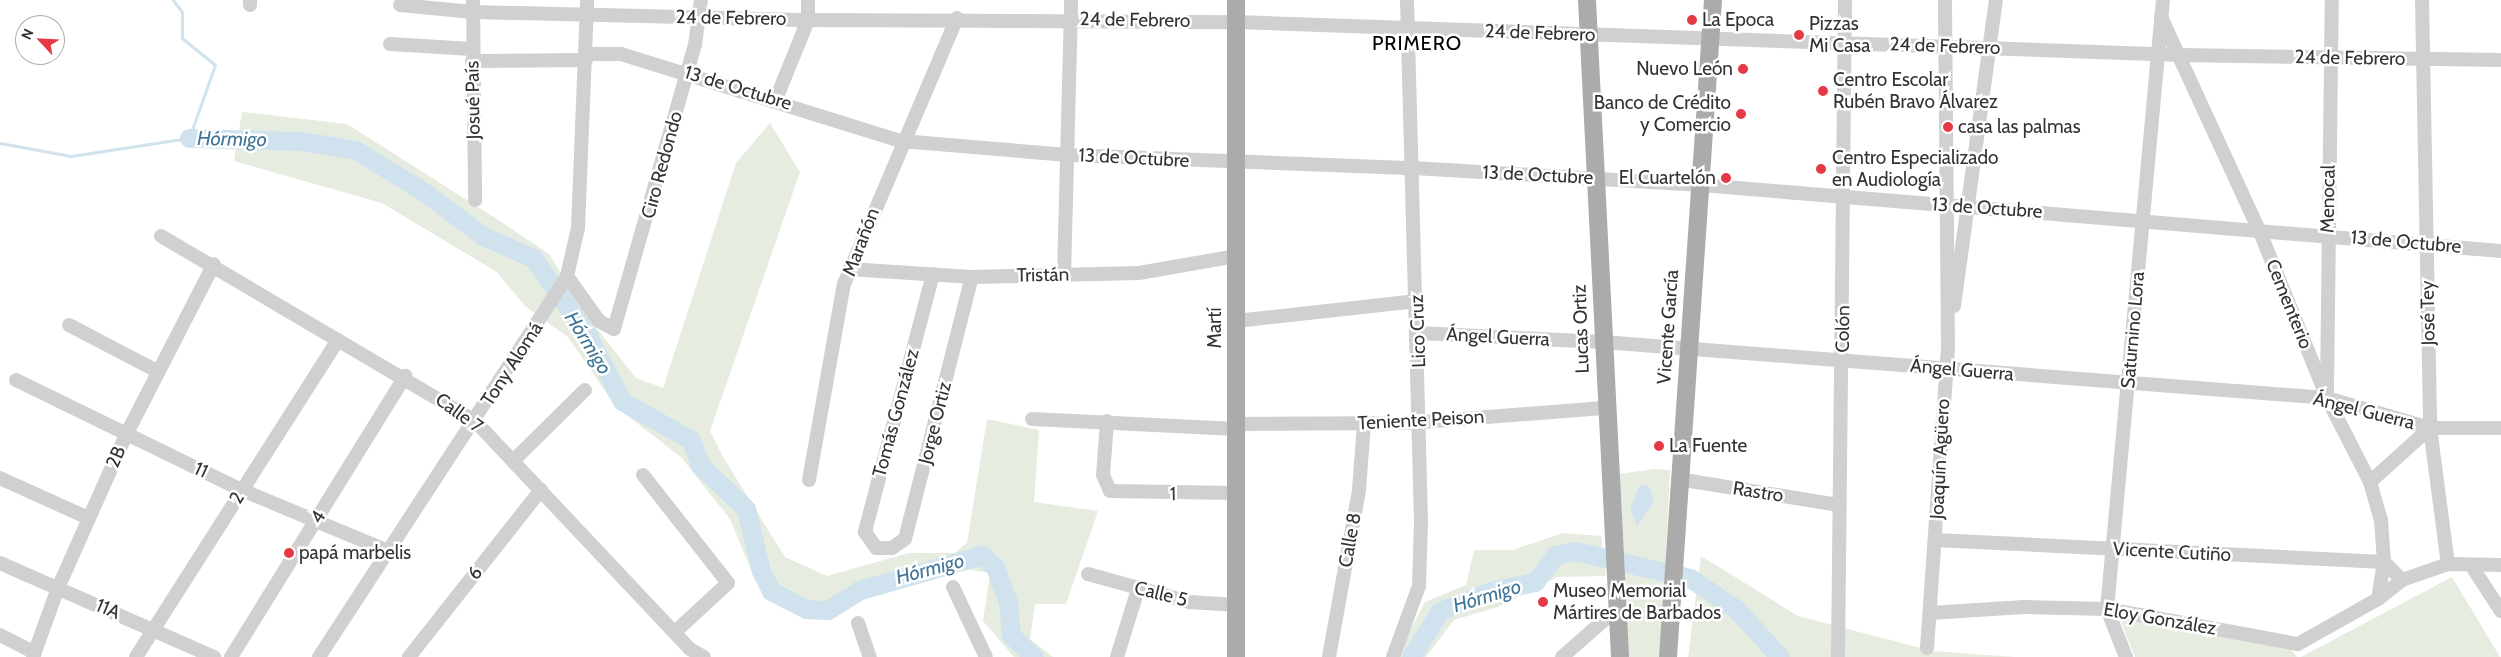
<!DOCTYPE html>
<meta charset="utf-8">
<style>
body{margin:0}
#map{position:relative;width:2501px;height:657px;overflow:hidden;background:#fff;font-family:Cabin,sans-serif}
div>[style]{position:absolute}
.green>*{inset:0;background:#e6ecdf}
.water>*{inset:0;background:#cfe2ee}
.stream>*{height:3px;margin:-1.5px;padding:0 1.5px;transform-origin:1.5px;border-radius:1.5px;background:#cfe2ee}
.river>*{height:19px;margin:-9.5px;padding:0 9.5px;transform-origin:9.5px;border-radius:9.5px;background:#cfe2ee}
.minor>*{height:14px;margin:-7px;padding:0 7px;transform-origin:7px;border-radius:7px;background:#d0d0d0}
.major>*{height:18px;margin:-9px;padding:0 9px;transform-origin:9px;border-radius:9px;background:#ababab}
.dots>*{width:14px;height:14px;translate:-50% -50%;box-sizing:border-box;border:2px solid #fff;border-radius:50%}
span{translate:-50% -50%;white-space:nowrap;text-align:center;line-height:1.15;-webkit-text-stroke:5px #fff;paint-order:stroke}
.street-label{font-size:19px;color:#333}
.poi-label{font-size:19px;color:#333}
.left{translate:0 -50%;text-align:left}
.right{translate:-100% -50%;text-align:right}
.neighbourhood-label{font-size:20px;color:#000;letter-spacing:1px}
.water-label{font-size:20px;color:#3f7597;font-style:italic}
.north{position:absolute;left:15px;top:15px;width:50px;height:50px;box-sizing:border-box;background:#fff;border:1px solid #adadad;border-radius:50%;rotate:295deg;font-size:14px;font-weight:700;line-height:20px;text-align:center;color:#333}
.north::after{content:'';display:block;margin:auto;width:18px;height:22px;background:#e63946;clip-path:polygon(50% 0,100% 100%,50% 72%,0 100%)}
</style>
<div id="map">
<div class="green">
<div style="clip-path:polygon(242px 112px,347px 124px,500px 221px,549px 254px,590px 320px,636px 378px,663px 388px,736px 163px,770px 123px,800px 172px,710px 431px,723px 457px,785px 557px,827px 576px,909px 553px,955px 553px,967px 543px,987px 419px,1039px 430px,1034px 502px,1098px 511px,1066px 604px,1035px 604px,1030px 639px,1053px 657px,1014px 657px,983px 621px,990px 573px,960px 568px,873px 593px,813px 618px,781px 607px,753px 575px,730px 519px,681px 457px,616px 407px,568px 337px,525px 306px,497px 272px,382px 203px,234px 161px)"></div>
<div style="clip-path:polygon(1655px 469px,1670px 470px,1661px 657px,1628px 657px,1618px 474px)"></div>
<div style="clip-path:polygon(1563px 533px,1601px 536px,1606px 576px,1557px 577px,1498px 607px,1454px 620px,1426px 657px,1396px 657px,1425px 602px,1466px 585px,1474px 550px,1513px 550px)"></div>
<div style="clip-path:polygon(1701px 556px,1798px 616px,1932px 651px,2015px 657px,1688px 657px)"></div>
<div style="clip-path:polygon(2452px 577px,2500px 657px,2301px 657px)"></div>
<div style="clip-path:polygon(2126px 616px,2291px 649px,2297px 657px,2135px 657px,2121px 622px)"></div>
</div>
<div class="water">
<div style="clip-path:polygon(1640px 485px,1649px 486px,1654px 501px,1637px 526px,1630px 508px)"></div>
</div>
<div class="stream">
<div style="left:0;top:143px;width:72px;rotate:10.4deg"></div>
<div style="left:71px;top:156px;width:119px;rotate:-8.7deg"></div>
<div style="left:189px;top:138px;width:77px;rotate:-70.4deg"></div>
<div style="left:215px;top:65px;width:43px;rotate:-140.7deg"></div>
<div style="left:182px;top:38px;width:26px;rotate:-90deg"></div>
<div style="left:182px;top:12px;width:15px;rotate:-127deg"></div>
</div>
<div class="river">
<div style="left:189px;top:138px;width:112px;rotate:1.5deg"></div>
<div style="left:301px;top:141px;width:56px;rotate:9.3deg"></div>
<div style="left:356px;top:150px;width:80px;rotate:31.7deg"></div>
<div style="left:424px;top:192px;width:74px;rotate:36.7deg"></div>
<div style="left:483px;top:236px;width:55px;rotate:23.7deg"></div>
<div style="left:533px;top:258px;width:93px;rotate:54.6deg"></div>
<div style="left:587px;top:334px;width:76px;rotate:62.4deg"></div>
<div style="left:622px;top:401px;width:79px;rotate:29.5deg"></div>
<div style="left:691px;top:440px;width:27px;rotate:70deg"></div>
<div style="left:700px;top:465px;width:64px;rotate:43.7deg"></div>
<div style="left:746px;top:509px;width:64px;rotate:76.4deg"></div>
<div style="left:761px;top:571px;width:22px;rotate:63deg"></div>
<div style="left:771px;top:591px;width:39px;rotate:27deg"></div>
<div style="left:806px;top:609px;width:22px;rotate:3deg"></div>
<div style="left:828px;top:610px;width:38px;rotate:-32deg"></div>
<div style="left:860px;top:590px;width:127px;rotate:-16deg"></div>
<div style="left:982px;top:555px;width:18px;rotate:43deg"></div>
<div style="left:995px;top:567px;width:37px;rotate:70deg"></div>
<div style="left:1008px;top:602px;width:33px;rotate:85deg"></div>
<div style="left:1011px;top:635px;width:32px;rotate:44deg"></div>
<div style="left:1411px;top:657px;width:54px;rotate:-57.8deg"></div>
<div style="left:1440px;top:611px;width:55px;rotate:-21.4deg"></div>
<div style="left:1491px;top:591px;width:45px;rotate:-11.6deg"></div>
<div style="left:1535px;top:582px;width:34px;rotate:-53deg"></div>
<div style="left:1555px;top:555px;width:20px;rotate:-11deg"></div>
<div style="left:1575px;top:551px;width:118px;rotate:13.2deg"></div>
<div style="left:1690px;top:578px;width:55px;rotate:34deg"></div>
<div style="left:1736px;top:609px;width:65px;rotate:47.5deg"></div>
</div>
<div class="minor">
<div style="left:250px;top:0;width:5px;rotate:90deg"></div>
<div style="left:473px;top:0;width:200px;rotate:89.4deg"></div>
<div style="left:2422px;top:0;width:428px;rotate:88.9deg"></div>
<div style="left:2430px;top:428px;width:137px;rotate:82.5deg"></div>
<div style="left:400px;top:5px;width:73px;rotate:5.5deg"></div>
<div style="left:473px;top:12px;width:335px;rotate:1.4deg"></div>
<div style="left:808px;top:20px;width:428px;rotate:0.3deg"></div>
<div style="left:1236px;top:22px;width:945px;rotate:2deg"></div>
<div style="left:2180px;top:55px;width:321px;rotate:0.9deg"></div>
<div style="left:2161px;top:17px;width:237px;rotate:65.3deg"></div>
<div style="left:2260px;top:232px;width:179px;rotate:68deg"></div>
<div style="left:2327px;top:398px;width:94px;rotate:62.9deg"></div>
<div style="left:2370px;top:482px;width:40px;rotate:74deg"></div>
<div style="left:2381px;top:520px;width:42px;rotate:85.9deg"></div>
<div style="left:2384px;top:562px;width:37px;rotate:99deg"></div>
<div style="left:390px;top:44px;width:82px;rotate:3.5deg"></div>
<div style="left:587px;top:54px;width:34px"></div>
<div style="left:621px;top:54px;width:293px;rotate:17.3deg"></div>
<div style="left:901px;top:141px;width:168px;rotate:4.8deg"></div>
<div style="left:1068px;top:155px;width:346px;rotate:2.2deg"></div>
<div style="left:1414px;top:168px;width:288px;rotate:3.4deg"></div>
<div style="left:1701px;top:185px;width:803px;rotate:4.72deg"></div>
<div style="left:472px;top:61px;width:114px;rotate:-0.5deg"></div>
<div style="left:776px;top:99px;width:85px;rotate:-67.9deg"></div>
<div style="left:808px;top:20px;width:20px;rotate:-90deg"></div>
<div style="left:161px;top:236px;width:364px;rotate:30.5deg"></div>
<div style="left:475px;top:421px;width:313px;rotate:46.7deg"></div>
<div style="left:690px;top:649px;width:16px;rotate:30deg"></div>
<div style="left:849px;top:269px;width:123px;rotate:3.7deg"></div>
<div style="left:972px;top:277px;width:167px;rotate:-1.4deg"></div>
<div style="left:1139px;top:273px;width:98px;rotate:-9.9deg"></div>
<div style="left:933px;top:274px;width:267px;rotate:104.8deg"></div>
<div style="left:865px;top:532px;width:19px;rotate:55deg"></div>
<div style="left:876px;top:548px;width:16px"></div>
<div style="left:892px;top:548px;width:16px;rotate:-35deg"></div>
<div style="left:905px;top:539px;width:270px;rotate:-75.7deg"></div>
<div style="left:1064px;top:275px;width:275px;rotate:-88.5deg"></div>
<div style="left:567px;top:276px;width:55px;rotate:54.6deg"></div>
<div style="left:599px;top:321px;width:17px;rotate:28deg"></div>
<div style="left:614px;top:329px;width:295px;rotate:-74.1deg"></div>
<div style="left:695px;top:45px;width:45px;rotate:-82.4deg"></div>
<div style="left:1954px;top:306px;width:309px;rotate:-82.2deg"></div>
<div style="left:1236px;top:321px;width:182px;rotate:-6.3deg"></div>
<div style="left:69px;top:325px;width:99px;rotate:27.6deg"></div>
<div style="left:1418px;top:333px;width:185px;rotate:2.8deg"></div>
<div style="left:1603px;top:342px;width:726px;rotate:4.42deg"></div>
<div style="left:2327px;top:398px;width:107px;rotate:16.2deg"></div>
<div style="left:2430px;top:428px;width:71px"></div>
<div style="left:16px;top:380px;width:251px;rotate:26deg"></div>
<div style="left:242px;top:490px;width:160px;rotate:22.7deg"></div>
<div style="left:2327px;top:390px;width:390px;rotate:-89.3deg"></div>
<div style="left:1032px;top:419px;width:204px;rotate:2.8deg"></div>
<div style="left:1107px;top:421px;width:54px;rotate:94.2deg"></div>
<div style="left:1103px;top:475px;width:17px;rotate:66deg"></div>
<div style="left:1110px;top:491px;width:126px;rotate:0.9deg"></div>
<div style="left:1236px;top:424px;width:173px;rotate:-0.3deg"></div>
<div style="left:1409px;top:423px;width:198px;rotate:-4.4deg"></div>
<div style="left:513px;top:461px;width:101px;rotate:-44.6deg"></div>
<div style="left:643px;top:475px;width:137px;rotate:51.8deg"></div>
<div style="left:728px;top:583px;width:72px;rotate:137.2deg"></div>
<div style="left:0;top:478px;width:97px;rotate:24.4deg"></div>
<div style="left:1678px;top:479px;width:162px;rotate:9.2deg"></div>
<div style="left:809px;top:480px;width:199px;rotate:-79.9deg"></div>
<div style="left:844px;top:284px;width:289px;rotate:-67deg"></div>
<div style="left:2370px;top:482px;width:81px;rotate:-42deg"></div>
<div style="left:1935px;top:540px;width:450px;rotate:2.8deg"></div>
<div style="left:2384px;top:562px;width:25px;rotate:45deg"></div>
<div style="left:0;top:563px;width:234px;rotate:23.7deg"></div>
<div style="left:2471px;top:565px;width:55px;rotate:56.9deg"></div>
<div style="left:1088px;top:574px;width:106px;rotate:15.4deg"></div>
<div style="left:1190px;top:602px;width:46px;rotate:3.7deg"></div>
<div style="left:953px;top:587px;width:77px;rotate:64.8deg"></div>
<div style="left:1930px;top:613px;width:94px;rotate:-3.7deg"></div>
<div style="left:2024px;top:607px;width:83px;rotate:1.4deg"></div>
<div style="left:2107px;top:609px;width:194px;rotate:10.4deg"></div>
<div style="left:2298px;top:644px;width:92px;rotate:-29.4deg"></div>
<div style="left:2378px;top:599px;width:31px;rotate:-38deg"></div>
<div style="left:2402px;top:580px;width:49px;rotate:-19.2deg"></div>
<div style="left:2448px;top:564px;width:53px;rotate:1.1deg"></div>
<div style="left:858px;top:623px;width:36px;rotate:71deg"></div>
<div style="left:0;top:635px;width:39px;rotate:27deg"></div>
<div style="left:1927px;top:648px;width:300px;rotate:-86deg"></div>
<div style="left:1948px;top:349px;width:349px;rotate:-90.5deg"></div>
<div style="left:33px;top:657px;width:73px;rotate:-70.1deg"></div>
<div style="left:58px;top:588px;width:167px;rotate:-66deg"></div>
<div style="left:126px;top:435px;width:192px;rotate:-62.8deg"></div>
<div style="left:136px;top:657px;width:376px;rotate:-57.5deg"></div>
<div style="left:231px;top:657px;width:331px;rotate:-58.2deg"></div>
<div style="left:319px;top:657px;width:455px;rotate:-56.9deg"></div>
<div style="left:567px;top:276px;width:49px;rotate:-77.1deg"></div>
<div style="left:578px;top:228px;width:228px;rotate:-87.7deg"></div>
<div style="left:409px;top:657px;width:213px;rotate:-51.7deg"></div>
<div style="left:1117px;top:657px;width:71px;rotate:-72.8deg"></div>
<div style="left:1329px;top:657px;width:170px;rotate:-79.8deg"></div>
<div style="left:1359px;top:490px;width:67px;rotate:-85.7deg"></div>
<div style="left:1393px;top:657px;width:76px;rotate:-69.9deg"></div>
<div style="left:1419px;top:586px;width:65px;rotate:-88.2deg"></div>
<div style="left:1421px;top:521px;width:521px;rotate:-91.54deg"></div>
<div style="left:1562px;top:657px;width:74px;rotate:-41.2deg"></div>
<div style="left:1838px;top:657px;width:657px;rotate:-89.39deg"></div>
<div style="left:2126px;top:657px;width:52px;rotate:-111.6deg"></div>
<div style="left:2107px;top:609px;width:612px;rotate:-84.75deg"></div>
</div>
<div class="major">
<div style="left:1587px;top:0;width:658px;rotate:87.12deg"></div>
<div style="left:1236px;top:657px;width:657px;rotate:-90deg"></div>
<div style="left:1668px;top:657px;width:659px;rotate:-86.08deg"></div>
</div>
<div class="dots">
<div style="left:1692px;top:20px;background:#e63946"></div>
<div style="left:1799px;top:35px;background:#e63946"></div>
<div style="left:1743px;top:69px;background:#e63946"></div>
<div style="left:1823px;top:91px;background:#e63946"></div>
<div style="left:1741px;top:114px;background:#e63946"></div>
<div style="left:1948px;top:127px;background:#e63946"></div>
<div style="left:1821px;top:169px;background:#e63946"></div>
<div style="left:1726px;top:178px;background:#e63946"></div>
<div style="left:1659px;top:446px;background:#e63946"></div>
<div style="left:289px;top:553px;background:#e63946"></div>
<div style="left:1543px;top:602px;background:#e63946"></div>
</div>
<div class="street-label">
<span style="left:731px;top:18px;rotate:1deg">24 de Febrero</span>
<span style="left:1135px;top:20px;rotate:1deg">24 de Febrero</span>
<span style="left:1540px;top:33px;rotate:2deg">24 de Febrero</span>
<span style="left:1945px;top:46px;rotate:2deg">24 de Febrero</span>
<span style="left:2350px;top:58px;rotate:1deg">24 de Febrero</span>
<span style="left:738px;top:88px;rotate:17deg">13 de Octubre</span>
<span style="left:473px;top:100px;rotate:-91deg">Josué País</span>
<span style="left:1134px;top:158px;rotate:3deg">13 de Octubre</span>
<span style="left:662px;top:165px;rotate:-75deg">Ciro Redondo</span>
<span style="left:1538px;top:175px;rotate:3deg">13 de Octubre</span>
<span style="left:2328px;top:199px;rotate:-89deg">Menocal</span>
<span style="left:1987px;top:208px;rotate:4deg">13 de Octubre</span>
<span style="left:861px;top:242px;rotate:-69deg">Marañón</span>
<span style="left:2406px;top:242px;rotate:5deg">13 de Octubre</span>
<span style="left:1043px;top:275px;rotate:-1deg">Tristán</span>
<span style="left:2289px;top:304px;rotate:68deg">Cementerio</span>
<span style="left:2428px;top:313px;rotate:-91deg">José Tey</span>
<span style="left:1668px;top:327px;rotate:-86deg">Vicente García</span>
<span style="left:1215px;top:328px;rotate:-90deg">Martí</span>
<span style="left:1581px;top:329px;rotate:-92deg">Lucas Ortiz</span>
<span style="left:1843px;top:329px;rotate:-89deg">Colón</span>
<span style="left:2133px;top:330px;rotate:-85deg">Saturnino Lora</span>
<span style="left:1418px;top:331px;rotate:-92deg">Lico Cruz</span>
<span style="left:1498px;top:337px;rotate:3deg">Ángel Guerra</span>
<span style="left:512px;top:364px;rotate:-57deg">Tony Alomá</span>
<span style="left:1962px;top:370px;rotate:5deg">Ángel Guerra</span>
<span style="left:2364px;top:411px;rotate:14deg">Ángel Guerra</span>
<span style="left:459px;top:413px;rotate:36deg">Calle 7</span>
<span style="left:896px;top:413px;rotate:-75deg">Tomás González</span>
<span style="left:1421px;top:420px;rotate:-3deg">Teniente Peison</span>
<span style="left:935px;top:423px;rotate:-76deg">Jorge Ortiz</span>
<span style="left:116px;top:457px;rotate:-66deg">2B</span>
<span style="left:1940px;top:459px;rotate:-87deg">Joaquín Agüero</span>
<span style="left:201px;top:470px;rotate:25deg">11</span>
<span style="left:1758px;top:492px;rotate:9deg">Rastro</span>
<span style="left:1173px;top:494px;rotate:-1deg">1</span>
<span style="left:237px;top:498px;rotate:-58deg">2</span>
<span style="left:318px;top:517px;rotate:-58deg">4</span>
<span style="left:1350px;top:540px;rotate:-80deg">Calle 8</span>
<span style="left:2172px;top:552px;rotate:3deg">Vicente Cutiño</span>
<span style="left:475px;top:573px;rotate:-52deg">6</span>
<span style="left:1161px;top:594px;rotate:14deg">Calle 5</span>
<span style="left:108px;top:609px;rotate:23deg">11A</span>
<span style="left:2160px;top:619px;rotate:10deg">Eloy González</span>
</div>
<div class="poi-label">
<span class="left" style="left:1702px;top:20px">La Epoca</span>
<span class="left" style="left:1809px;top:35px">Pizzas<br>Mi Casa</span>
<span class="right" style="left:1733px;top:69px">Nuevo León</span>
<span class="left" style="left:1833px;top:91px">Centro Escolar<br>Rubén Bravo Álvarez</span>
<span class="right" style="left:1731px;top:114px">Banco de Crédito<br>y Comercio</span>
<span class="left" style="left:1958px;top:127px">casa las palmas</span>
<span class="left" style="left:1832px;top:169px">Centro Especializado<br>en Audiología</span>
<span class="right" style="left:1716px;top:178px">El Cuartelón</span>
<span class="left" style="left:1669px;top:446px">La Fuente</span>
<span class="left" style="left:299px;top:553px">papá marbelis</span>
<span class="left" style="left:1553px;top:602px">Museo Memorial<br>Mártires de Barbados</span>
</div>
<div class="neighbourhood-label">
<span style="left:1417px;top:43px">PRIMERO</span>
</div>
<div class="water-label">
<span style="left:232px;top:139px;rotate:1deg">Hórmigo</span>
<span style="left:588px;top:343px;rotate:58deg">Hórmigo</span>
<span style="left:930px;top:569px;rotate:-15deg">Hórmigo</span>
<span style="left:1487px;top:596px;rotate:-17deg">Hórmigo</span>
</div>
<div class="north">N</div>
</div>
